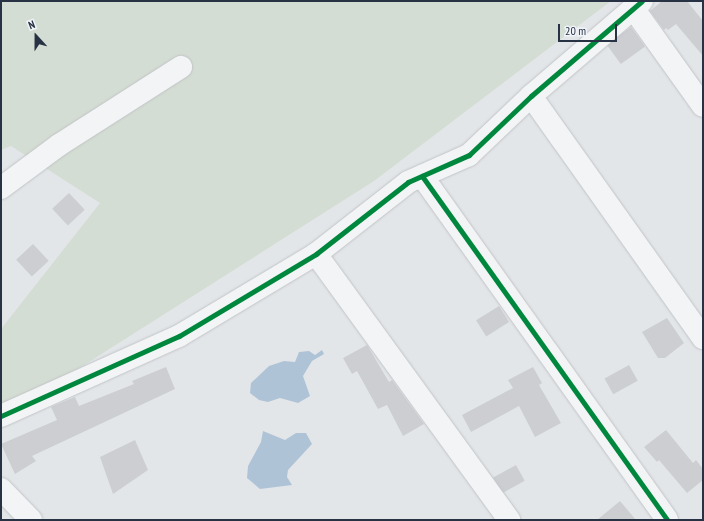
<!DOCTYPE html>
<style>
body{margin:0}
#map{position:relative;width:704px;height:521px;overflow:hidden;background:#e3e6e9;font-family:"PT Sans Narrow",sans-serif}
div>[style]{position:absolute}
.green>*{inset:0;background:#d4ddd3}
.water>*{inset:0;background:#afc3d7}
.building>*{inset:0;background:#ccced2;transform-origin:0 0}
.roads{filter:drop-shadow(0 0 1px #c1c4c7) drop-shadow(0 0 1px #c1c4c7)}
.street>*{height:22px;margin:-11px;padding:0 11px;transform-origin:11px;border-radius:11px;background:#f3f4f5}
.cycleway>*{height:5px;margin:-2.5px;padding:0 2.5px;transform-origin:2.5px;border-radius:2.5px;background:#00873e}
span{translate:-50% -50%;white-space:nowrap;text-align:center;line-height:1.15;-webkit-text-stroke:4px #f1f4f8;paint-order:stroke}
.frame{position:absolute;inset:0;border:2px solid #273345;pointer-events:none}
.north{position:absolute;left:16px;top:16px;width:40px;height:40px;-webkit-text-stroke:3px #f1f4f8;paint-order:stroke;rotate:339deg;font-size:11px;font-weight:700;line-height:16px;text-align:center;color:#273345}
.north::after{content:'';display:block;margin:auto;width:14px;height:18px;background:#273345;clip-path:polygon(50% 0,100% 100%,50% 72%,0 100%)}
.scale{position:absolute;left:558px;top:24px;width:59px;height:18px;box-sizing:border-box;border:2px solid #273345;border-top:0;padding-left:5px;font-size:12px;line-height:14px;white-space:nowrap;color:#273345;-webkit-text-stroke:3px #f1f4f8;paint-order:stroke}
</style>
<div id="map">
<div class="green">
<div style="clip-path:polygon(1px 1px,611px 1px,374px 181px,10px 412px,1px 403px,1px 329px,100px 203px,11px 146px,1px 150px)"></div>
</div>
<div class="water">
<div style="clip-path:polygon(322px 350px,324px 354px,312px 361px,303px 376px,310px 396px,298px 403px,280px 398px,268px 402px,259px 400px,250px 393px,251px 383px,269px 366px,284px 361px,295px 362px,299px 352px,309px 351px,315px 355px)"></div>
<div style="clip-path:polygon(263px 431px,285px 440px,296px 433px,306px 433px,312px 444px,288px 470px,287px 477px,292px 485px,260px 489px,247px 478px,248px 466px,261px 442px)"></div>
</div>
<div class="building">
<div style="clip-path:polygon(662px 1px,687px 1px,703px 21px,703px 56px,676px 24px,668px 30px,666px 28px,664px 30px,650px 11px)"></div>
<div style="left:631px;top:27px;width:24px;height:30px;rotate:54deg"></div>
<div style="left:69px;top:193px;width:23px;height:23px;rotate:47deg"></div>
<div style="left:33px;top:244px;width:23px;height:23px;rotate:47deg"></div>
<div style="left:499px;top:306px;width:19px;height:27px;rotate:58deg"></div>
<div style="clip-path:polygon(667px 318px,684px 343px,665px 358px,658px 358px,642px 332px)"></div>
<div style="clip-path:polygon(367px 345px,389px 382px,392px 380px,424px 424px,403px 436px,387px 405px,378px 409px,357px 371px,352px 374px,343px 358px)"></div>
<div style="left:629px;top:365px;width:18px;height:28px;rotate:61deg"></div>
<div style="clip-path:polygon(166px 367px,175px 389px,32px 456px,36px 461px,15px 474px,1px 444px,57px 420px,51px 407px,75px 397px,79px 406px,134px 384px,132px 381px)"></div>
<div style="clip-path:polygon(533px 367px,542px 383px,539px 385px,561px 423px,535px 437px,519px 406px,471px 432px,462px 415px,513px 388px,508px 380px)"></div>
<div style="clip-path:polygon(666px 430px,693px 463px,696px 460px,703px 469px,703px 480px,687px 493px,659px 460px,657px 462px,644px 447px)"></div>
<div style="clip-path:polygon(135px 440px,148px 470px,113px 494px,100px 457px)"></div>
<div style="left:516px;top:465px;width:18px;height:26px;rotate:61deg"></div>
<div style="clip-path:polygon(620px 501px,636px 520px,597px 520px)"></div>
</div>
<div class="roads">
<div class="street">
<div style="left:633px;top:8px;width:120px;rotate:54.5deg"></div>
<div style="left:531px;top:96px;width:297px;rotate:54.6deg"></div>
<div style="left:422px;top:176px;width:422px;rotate:54.5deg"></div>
<div style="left:1px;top:188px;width:72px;rotate:-36.6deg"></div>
<div style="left:59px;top:145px;width:145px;rotate:-32.6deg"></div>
<div style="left:316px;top:254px;width:329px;rotate:54deg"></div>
<div style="left:1px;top:416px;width:195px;rotate:-24.2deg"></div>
<div style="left:179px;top:336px;width:160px;rotate:-30.9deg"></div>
<div style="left:316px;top:254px;width:117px;rotate:-38deg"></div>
<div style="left:408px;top:182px;width:67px;rotate:-23.9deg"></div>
<div style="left:469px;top:155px;width:86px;rotate:-43.6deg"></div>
<div style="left:531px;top:96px;width:146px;rotate:-40.6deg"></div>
<div style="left:1px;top:489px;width:43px;rotate:45.9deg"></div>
</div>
</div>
<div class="cycleway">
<div style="left:422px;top:176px;width:422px;rotate:54.5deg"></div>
<div style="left:1px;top:416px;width:195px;rotate:-24.2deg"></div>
<div style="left:179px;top:336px;width:160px;rotate:-30.9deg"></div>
<div style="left:316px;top:254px;width:117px;rotate:-38deg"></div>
<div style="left:408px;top:182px;width:67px;rotate:-23.9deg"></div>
<div style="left:469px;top:155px;width:86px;rotate:-43.6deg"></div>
<div style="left:531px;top:96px;width:146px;rotate:-40.6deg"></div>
</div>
<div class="frame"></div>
<div class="north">N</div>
<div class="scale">20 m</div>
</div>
